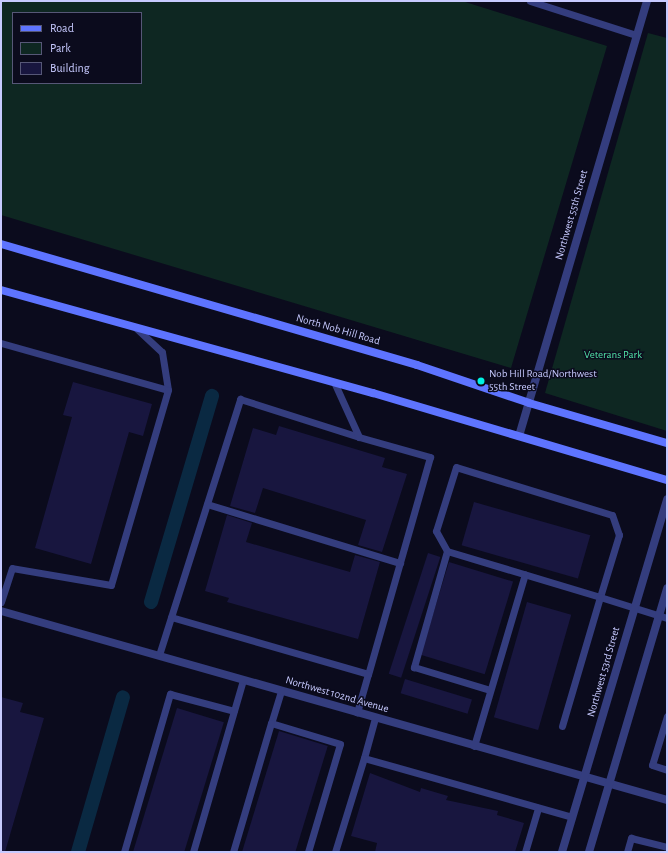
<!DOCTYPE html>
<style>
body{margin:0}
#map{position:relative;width:668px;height:853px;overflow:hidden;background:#0b0b1d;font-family:"Alegreya Sans",sans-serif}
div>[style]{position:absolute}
.green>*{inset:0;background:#0e2722}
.canal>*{height:14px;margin:-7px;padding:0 7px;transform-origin:7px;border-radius:7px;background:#0a2942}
.building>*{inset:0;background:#18163f;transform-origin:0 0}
.lane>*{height:7px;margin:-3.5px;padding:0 3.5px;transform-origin:3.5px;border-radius:3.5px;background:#343d7e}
.street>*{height:8px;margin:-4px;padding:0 4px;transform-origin:4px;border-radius:4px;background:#343d7e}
.secondary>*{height:8px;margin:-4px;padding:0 4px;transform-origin:4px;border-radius:4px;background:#5e74ff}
.dots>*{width:11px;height:11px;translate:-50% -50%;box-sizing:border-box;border:2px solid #0b0b1d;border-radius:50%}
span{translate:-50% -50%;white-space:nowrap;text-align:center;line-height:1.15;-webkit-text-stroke:3px #0b0b1d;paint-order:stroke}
.street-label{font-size:11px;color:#c7caff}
.park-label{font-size:11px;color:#50e2a6}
.poi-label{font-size:11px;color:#c7caff}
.left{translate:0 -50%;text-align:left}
.frame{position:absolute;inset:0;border:2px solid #c7caff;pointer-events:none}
.legend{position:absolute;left:12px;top:12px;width:130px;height:72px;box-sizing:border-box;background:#0b0b1d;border:1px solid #565777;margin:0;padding:5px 7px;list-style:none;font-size:12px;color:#c7caff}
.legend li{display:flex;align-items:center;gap:8px;height:20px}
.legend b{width:20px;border:1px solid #565777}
</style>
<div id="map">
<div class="green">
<div style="clip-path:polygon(evenodd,1px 1px,462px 1px,607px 46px,511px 368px,1px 215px,1px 1px,13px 13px,141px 13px,141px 83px,13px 83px,13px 13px)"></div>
<div style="clip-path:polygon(648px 33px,667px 38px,667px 431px,545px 393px)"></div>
</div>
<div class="canal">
<div style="left:151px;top:602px;width:215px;rotate:-73.5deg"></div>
<div style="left:78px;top:852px;width:161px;rotate:-73.8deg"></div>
</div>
<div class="building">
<div style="clip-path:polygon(73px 382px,152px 404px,143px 436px,129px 432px,91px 564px,35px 548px,72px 417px,63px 415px)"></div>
<div style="clip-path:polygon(279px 426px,385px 458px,382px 467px,407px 474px,382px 552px,358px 545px,366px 520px,263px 488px,255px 513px,230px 506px,253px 428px,276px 435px)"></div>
<div style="left:474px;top:502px;width:121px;height:45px;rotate:16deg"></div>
<div style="clip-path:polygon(227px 515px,252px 523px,246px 542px,350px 572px,355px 555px,380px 562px,358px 639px,227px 602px,229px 598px,205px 591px)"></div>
<div style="left:428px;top:553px;width:13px;height:127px;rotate:18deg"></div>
<div style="left:449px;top:562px;width:67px;height:97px;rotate:17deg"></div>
<div style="left:527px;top:602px;width:46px;height:120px;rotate:16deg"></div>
<div style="left:405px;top:679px;width:70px;height:15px;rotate:17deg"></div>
<div style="clip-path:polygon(1px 697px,23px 703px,20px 712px,44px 718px,5px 852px,1px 852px)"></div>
<div style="left:177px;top:708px;width:49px;height:150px;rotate:17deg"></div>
<div style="left:279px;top:731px;width:51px;height:126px;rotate:17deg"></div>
<div style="clip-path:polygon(370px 773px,420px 792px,421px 788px,448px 796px,446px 800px,498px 811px,497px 815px,524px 823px,515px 852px,375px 852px,377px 843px,351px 836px)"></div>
</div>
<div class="lane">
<div style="left:530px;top:1px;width:111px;rotate:17.8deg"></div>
<div style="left:136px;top:328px;width:35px;rotate:43deg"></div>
<div style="left:162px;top:352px;width:38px;rotate:81deg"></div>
<div style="left:1px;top:343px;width:173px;rotate:15.7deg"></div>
<div style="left:168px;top:390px;width:203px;rotate:106.3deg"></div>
<div style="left:111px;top:585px;width:100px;rotate:-170.3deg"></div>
<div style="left:12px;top:568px;width:36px;rotate:108deg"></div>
<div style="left:359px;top:437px;width:74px;rotate:15.7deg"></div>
<div style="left:430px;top:457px;width:226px;rotate:105.9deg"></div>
<div style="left:207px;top:504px;width:202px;rotate:17deg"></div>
<div style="left:447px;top:551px;width:121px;rotate:105.9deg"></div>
<div style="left:414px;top:667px;width:79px;rotate:16.8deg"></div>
<div style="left:171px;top:617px;width:205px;rotate:16.1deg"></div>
<div style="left:368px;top:674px;width:40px;rotate:106deg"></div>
<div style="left:159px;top:655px;width:269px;rotate:-72.4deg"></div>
<div style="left:240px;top:399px;width:125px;rotate:17.7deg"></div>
<div style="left:359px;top:437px;width:58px;rotate:-114.4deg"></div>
<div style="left:281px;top:691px;width:34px;rotate:107deg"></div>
<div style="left:271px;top:723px;width:72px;rotate:16.9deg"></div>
<div style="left:340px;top:744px;width:113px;rotate:106.5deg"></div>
<div style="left:667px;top:716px;width:51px;rotate:107deg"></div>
<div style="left:652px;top:765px;width:16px;rotate:18deg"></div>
<div style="left:375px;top:718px;width:41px;rotate:105.4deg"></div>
<div style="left:364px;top:758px;width:216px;rotate:15.8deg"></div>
<div style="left:562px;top:726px;width:134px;rotate:-73.6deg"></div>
<div style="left:600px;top:597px;width:65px;rotate:-73deg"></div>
<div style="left:619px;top:535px;width:21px;rotate:-109deg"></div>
<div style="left:612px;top:515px;width:163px;rotate:-162.9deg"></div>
<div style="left:456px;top:467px;width:67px;rotate:107.4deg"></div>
<div style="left:436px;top:531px;width:23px;rotate:61deg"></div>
<div style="left:447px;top:551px;width:160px;rotate:16.7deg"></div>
<div style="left:600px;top:597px;width:70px;rotate:17.4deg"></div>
<div style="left:474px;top:746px;width:179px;rotate:-73.5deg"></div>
<div style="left:124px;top:852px;width:165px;rotate:-73.8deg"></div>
<div style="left:170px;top:694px;width:66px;rotate:14.9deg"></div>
<div style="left:193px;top:852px;width:179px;rotate:-73.8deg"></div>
<div style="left:233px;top:852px;width:134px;rotate:-73.6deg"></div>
<div style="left:335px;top:852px;width:98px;rotate:-72.9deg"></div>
<div style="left:525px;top:852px;width:46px;rotate:-73.5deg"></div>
<div style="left:627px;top:852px;width:15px;rotate:-74deg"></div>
<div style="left:631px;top:838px;width:37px;rotate:14deg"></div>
</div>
<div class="street">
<div style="left:519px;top:436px;width:453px;rotate:-73.6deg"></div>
<div style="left:1px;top:611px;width:692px;rotate:15.84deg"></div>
<div style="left:562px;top:852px;width:368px;rotate:-73.4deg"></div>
<div style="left:589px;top:852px;width:275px;rotate:-73.5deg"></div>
</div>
<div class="secondary">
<div style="left:1px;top:244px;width:433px;rotate:16.2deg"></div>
<div style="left:417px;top:365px;width:118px;rotate:18.7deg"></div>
<div style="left:529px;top:403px;width:144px;rotate:16.2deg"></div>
<div style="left:1px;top:290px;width:386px;rotate:15.5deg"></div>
<div style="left:373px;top:393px;width:307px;rotate:16.5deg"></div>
</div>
<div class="dots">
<div style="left:481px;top:381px;background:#00f2e3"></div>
</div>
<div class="street-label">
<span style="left:572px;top:215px;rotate:-74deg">Northwest 55th Street</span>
<span style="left:338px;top:330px;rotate:16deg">North Nob Hill Road</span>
<span style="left:604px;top:672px;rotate:-74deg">Northwest 53rd Street</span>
<span style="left:337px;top:695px;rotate:16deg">Northwest 102nd Avenue</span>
</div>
<div class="park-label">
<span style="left:613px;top:355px">Veterans Park</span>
</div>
<div class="poi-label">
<span class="left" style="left:489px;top:381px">Nob Hill Road/Northwest<br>55th Street</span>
</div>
<div class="frame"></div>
<ul class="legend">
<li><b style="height:5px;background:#5e74ff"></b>Road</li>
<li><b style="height:11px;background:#0e2722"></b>Park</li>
<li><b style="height:11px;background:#18163f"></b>Building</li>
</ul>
</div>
